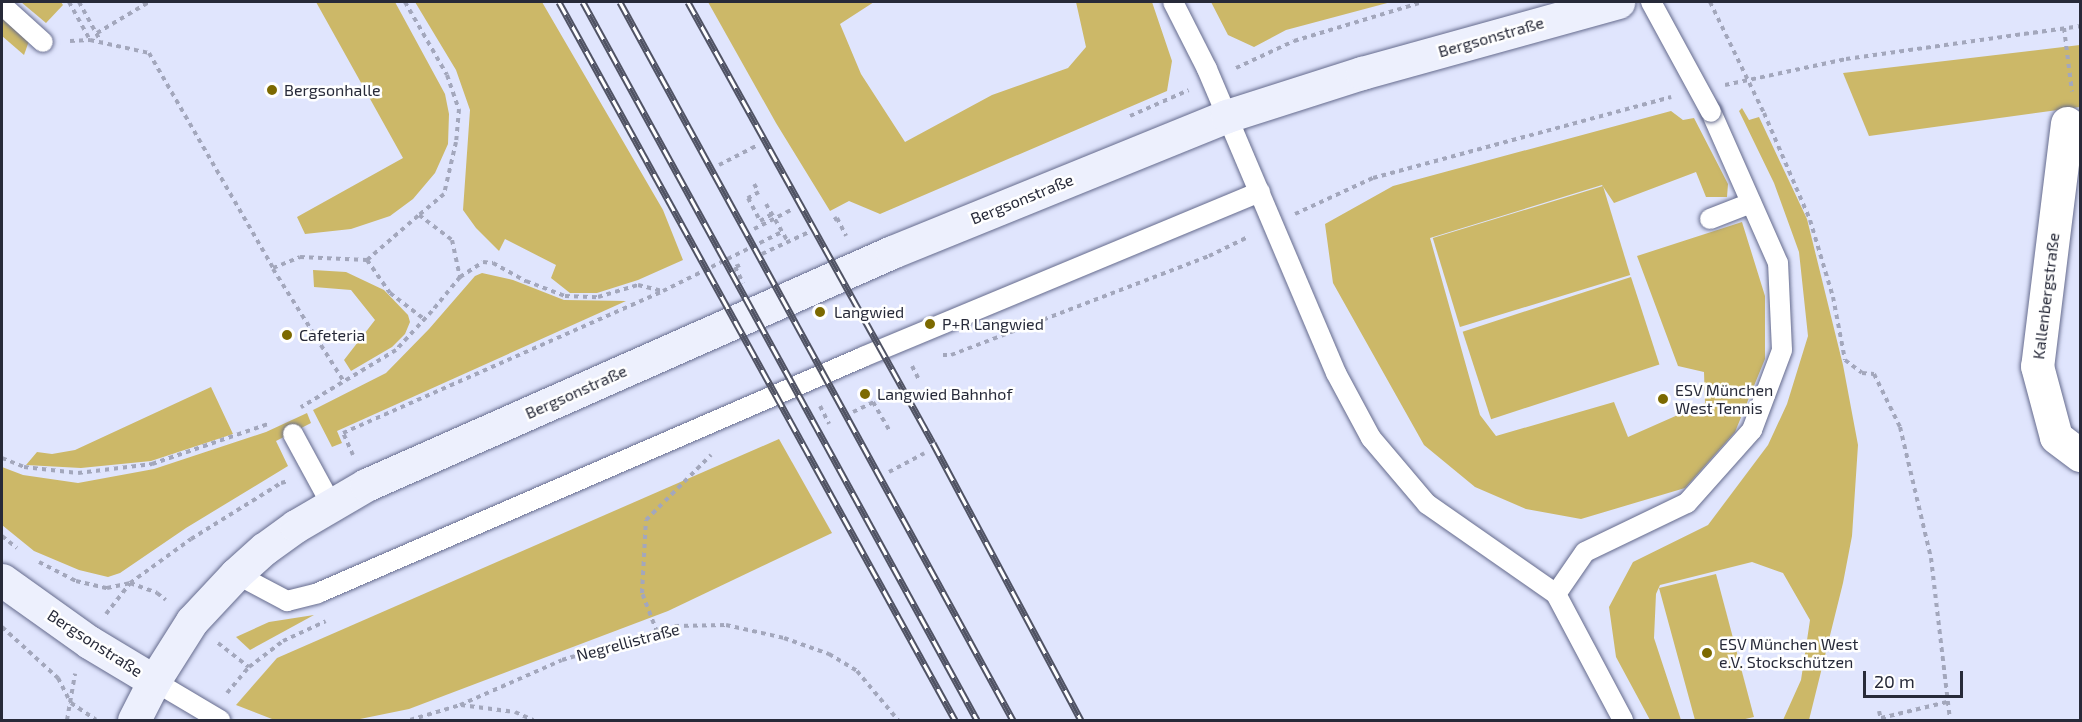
<!DOCTYPE html>
<meta charset="utf-8">
<style>
body{margin:0}
#map{position:relative;width:2082px;height:722px;overflow:hidden;background:#e0e5fd;font-family:"Exo 2",sans-serif}
div>[style]{position:absolute}
.green>*{inset:0;background:#ccb868;transform-origin:0 0}
.path>*{height:4px;margin-top:-2px;transform-origin:0;background:repeating-linear-gradient(90deg,#a3a7bc 0 4.5px,transparent 0 9px)}
.roads{filter:drop-shadow(0 0 2px #656b8d) drop-shadow(0 0 2px #656b8d)}
.lane>*{height:20px;margin:-10px;padding:0 10px;transform-origin:10px;border-radius:10px;background:#fff}
.street>*{height:33px;margin:-16.5px;padding:0 16.5px;transform-origin:16.5px;border-radius:16.5px;background:#fff}
.secondary>*{height:33px;margin:-16.5px;padding:0 16.5px;transform-origin:16.5px;border-radius:16.5px;background:#edf0fd}
.rail>*{height:7px;margin-top:-3.5px;transform-origin:0;background:repeating-linear-gradient(90deg,#fff 0 14px,#505364 0 28px);box-sizing:border-box;border-block:2px solid #505364}
.path-bridge>*{height:4px;margin-top:-2px;transform-origin:0;background:repeating-linear-gradient(90deg,#a3a7bc 0 4.5px,transparent 0 9px)}
.bridges{filter:drop-shadow(0 0 2px #656b8d) drop-shadow(0 0 2px #656b8d)}
.lane-bridge>*{height:20px;margin:-10px;padding:0 10px;transform-origin:10px;border-radius:10px;background:#fff}
.dots>*{width:16px;height:16px;translate:-50% -50%;box-sizing:border-box;border:3px solid #fff;border-radius:50%}
span{translate:-50% -50%;white-space:nowrap;text-align:center;line-height:1.15;-webkit-text-stroke:5px #fff;paint-order:stroke}
.street-label{font-size:16px;color:#272a39}
.poi-label{font-size:16px;color:#272a39}
.left{translate:0 -50%;text-align:left}
.frame{position:absolute;inset:0;border:3px solid #272a39;pointer-events:none}
.scale{position:absolute;left:1863px;top:671px;width:100px;height:27px;box-sizing:border-box;border:3px solid #272a39;border-top:0;padding-left:8px;font-size:18px;line-height:21px;white-space:nowrap;color:#272a39;-webkit-text-stroke:4px #fff;paint-order:stroke}
</style>
<div id="map">
<div class="green">
<div style="clip-path:polygon(21px 2px,61px 2px,63px 5px,46px 23px)"></div>
<div style="clip-path:polygon(316px 2px,395px 2px,445px 94px,449px 114px,448px 144px,435px 173px,413px 199px,390px 216px,351px 229px,305px 234px,297px 217px,403px 158px)"></div>
<div style="clip-path:polygon(415px 2px,542px 2px,663px 210px,683px 260px,638px 280px,597px 293px,570px 293px,551px 278px,556px 265px,505px 239px,499px 251px,476px 228px,463px 210px,470px 110px,456px 70px)"></div>
<div style="clip-path:polygon(708px 2px,874px 2px,840px 24px,861px 74px,905px 142px,992px 95px,1068px 68px,1086px 47px,1076px 2px,1152px 2px,1172px 61px,1167px 91px,880px 214px,849px 201px,830px 211px,776px 123px)"></div>
<div style="clip-path:polygon(1211px 2px,1391px 2px,1286px 30px,1254px 47px,1228px 35px)"></div>
<div style="clip-path:polygon(2px 18px,29px 41px,24px 55px,2px 36px)"></div>
<div style="clip-path:polygon(2080px 45px,2080px 107px,1869px 136px,1843px 73px)"></div>
<div style="clip-path:polygon(1742px 108px,1749px 120px,1759px 117px,1807px 219px,1843px 365px,1858px 445px,1852px 536px,1843px 583px,1809px 720px,1783px 720px,1801px 680px,1810px 620px,1783px 573px,1752px 562px,1660px 585px,1656px 594px,1654px 638px,1681px 720px,1650px 720px,1616px 657px,1609px 607px,1633px 562px,1708px 525px,1768px 445px,1787px 404px,1808px 336px,1799px 252px,1774px 183px,1739px 111px)"></div>
<div style="clip-path:polygon(1671px 111px,1683px 120px,1694px 118px,1728px 184px,1727px 197px,1706px 197px,1696px 172px,1614px 203px,1602px 185px,1430px 238px,1480px 415px,1496px 436px,1614px 402px,1628px 437px,1705px 403px,1704px 372px,1678px 366px,1637px 256px,1742px 222px,1765px 296px,1765px 359px,1735px 432px,1685px 488px,1581px 519px,1526px 509px,1475px 487px,1424px 445px,1333px 283px,1325px 224px,1393px 186px)"></div>
<div style="left:1603px;top:186px;width:93px;height:178px;rotate:73deg"></div>
<div style="clip-path:polygon(313px 270px,346px 272px,384px 290px,408px 315px,410px 322px,405px 334px,392px 347px,351px 371px,344px 360px,375px 320px,351px 290px,314px 287px)"></div>
<div style="clip-path:polygon(482px 273px,513px 280px,564px 300px,626px 301px,337px 431px,342px 443px,332px 447px,313px 410px,386px 373px,429px 329px,475px 276px)"></div>
<div style="left:1631px;top:277px;width:92px;height:177px;rotate:72deg"></div>
<div style="clip-path:polygon(211px 387px,233px 434px,151px 461px,81px 468px,26px 465px,37px 452px,52px 454px,75px 450px)"></div>
<div style="clip-path:polygon(307px 413px,311px 423px,276px 441px,288px 466px,186px 528px,120px 573px,108px 577px,79px 570px,34px 551px,2px 525px,2px 467px,23px 475px,78px 483px,154px 469px,266px 432px)"></div>
<div style="clip-path:polygon(779px 439px,832px 533px,668px 611px,409px 709px,355px 720px,291px 720px,272px 719px,236px 705px,277px 658px)"></div>
<div style="clip-path:polygon(1716px 574px,1754px 717px,1741px 720px,1695px 720px,1659px 588px)"></div>
<div style="clip-path:polygon(314px 615px,250px 650px,236px 637px,269px 622px)"></div>
</div>
<div class="path">
<div style="left:69px;top:2px;width:43px;rotate:61.1deg"></div>
<div style="left:79px;top:2px;width:46px;rotate:61.2deg"></div>
<div style="left:405px;top:2px;width:84px;rotate:60.1deg"></div>
<div style="left:447px;top:75px;width:36px;rotate:71deg"></div>
<div style="left:459px;top:109px;width:33px;rotate:95deg"></div>
<div style="left:456px;top:142px;width:53px;rotate:103deg"></div>
<div style="left:444px;top:194px;width:33px;rotate:140deg"></div>
<div style="left:2064px;top:28px;width:64px;rotate:82.9deg"></div>
<div style="left:97px;top:33px;width:61px;rotate:-30.8deg"></div>
<div style="left:70px;top:41px;width:20px;rotate:-3deg"></div>
<div style="left:90px;top:40px;width:60px;rotate:12.4deg"></div>
<div style="left:149px;top:53px;width:248px;rotate:60deg"></div>
<div style="left:273px;top:268px;width:29px;rotate:-22deg"></div>
<div style="left:300px;top:257px;width:67px;rotate:2.6deg"></div>
<div style="left:367px;top:260px;width:69px;rotate:-40.9deg"></div>
<div style="left:419px;top:215px;width:41px;rotate:37.1deg"></div>
<div style="left:452px;top:240px;width:38px;rotate:78deg"></div>
<div style="left:460px;top:277px;width:44px;rotate:129.5deg"></div>
<div style="left:432px;top:311px;width:53px;rotate:132.7deg"></div>
<div style="left:396px;top:350px;width:111px;rotate:149deg"></div>
<div style="left:1236px;top:68px;width:64px;rotate:-25deg"></div>
<div style="left:1294px;top:41px;width:134px;rotate:-16.9deg"></div>
<div style="left:1725px;top:85px;width:124px;rotate:-12.1deg"></div>
<div style="left:1846px;top:59px;width:236px;rotate:-8deg"></div>
<div style="left:1764px;top:113px;width:116px;rotate:66.7deg"></div>
<div style="left:1810px;top:220px;width:80px;rotate:73.4deg"></div>
<div style="left:1833px;top:297px;width:64px;rotate:79.2deg"></div>
<div style="left:1845px;top:360px;width:21px;rotate:37deg"></div>
<div style="left:1862px;top:373px;width:12px;rotate:5deg"></div>
<div style="left:1874px;top:374px;width:59px;rotate:63.9deg"></div>
<div style="left:1900px;top:427px;width:135px;rotate:76.7deg"></div>
<div style="left:1931px;top:558px;width:163px;rotate:83.3deg"></div>
<div style="left:1130px;top:116px;width:64px;rotate:-23.8deg"></div>
<div style="left:719px;top:165px;width:42px;rotate:-27.2deg"></div>
<div style="left:754px;top:184px;width:9px;rotate:58deg"></div>
<div style="left:759px;top:192px;width:13px;rotate:151deg"></div>
<div style="left:748px;top:198px;width:26px;rotate:62deg"></div>
<div style="left:760px;top:221px;width:14px;rotate:-30deg"></div>
<div style="left:766px;top:204px;width:44px;rotate:59.9deg"></div>
<div style="left:1295px;top:214px;width:86px;rotate:-24.8deg"></div>
<div style="left:1373px;top:178px;width:309px;rotate:-15.2deg"></div>
<div style="left:834px;top:220px;width:4px;rotate:-34deg"></div>
<div style="left:837px;top:218px;width:20px;rotate:63deg"></div>
<div style="left:754px;top:229px;width:42px;rotate:-27.2deg"></div>
<div style="left:762px;top:254px;width:54px;rotate:-25.1deg"></div>
<div style="left:367px;top:260px;width:40px;rotate:55.1deg"></div>
<div style="left:390px;top:293px;width:43px;rotate:37.4deg"></div>
<div style="left:740px;top:265px;width:5px;rotate:158deg"></div>
<div style="left:735px;top:267px;width:18px;rotate:63deg"></div>
<div style="left:273px;top:269px;width:131px;rotate:57.8deg"></div>
<div style="left:460px;top:277px;width:27px;rotate:-33deg"></div>
<div style="left:483px;top:262px;width:10px;rotate:6deg"></div>
<div style="left:493px;top:263px;width:38px;rotate:29deg"></div>
<div style="left:526px;top:281px;width:42px;rotate:21deg"></div>
<div style="left:565px;top:296px;width:33px;rotate:2deg"></div>
<div style="left:598px;top:297px;width:42px;rotate:-16.7deg"></div>
<div style="left:638px;top:285px;width:25px;rotate:14deg"></div>
<div style="left:943px;top:355px;width:8px"></div>
<div style="left:951px;top:355px;width:276px;rotate:-21deg"></div>
<div style="left:1209px;top:256px;width:43px;rotate:-26deg"></div>
<div style="left:912px;top:366px;width:16px;rotate:63deg"></div>
<div style="left:873px;top:402px;width:34px;rotate:60deg"></div>
<div style="left:820px;top:406px;width:20px;rotate:63deg"></div>
<div style="left:853px;top:412px;width:49px;rotate:-25.5deg"></div>
<div style="left:353px;top:455px;width:24px;rotate:-114deg"></div>
<div style="left:343px;top:433px;width:350px;rotate:-23.9deg"></div>
<div style="left:663px;top:291px;width:133px;rotate:-26.4deg"></div>
<div style="left:2px;top:458px;width:24px;rotate:22deg"></div>
<div style="left:24px;top:467px;width:54px;rotate:6.3deg"></div>
<div style="left:78px;top:473px;width:75px;rotate:-6.9deg"></div>
<div style="left:152px;top:464px;width:123px;rotate:-19deg"></div>
<div style="left:889px;top:472px;width:40px;rotate:-28deg"></div>
<div style="left:2px;top:536px;width:19px;rotate:39deg"></div>
<div style="left:39px;top:562px;width:42px;rotate:27.2deg"></div>
<div style="left:76px;top:581px;width:32px;rotate:13deg"></div>
<div style="left:107px;top:588px;width:24px;rotate:-12deg"></div>
<div style="left:130px;top:583px;width:29px;rotate:20deg"></div>
<div style="left:157px;top:593px;width:11px;rotate:38deg"></div>
<div style="left:106px;top:614px;width:39px;rotate:-52deg"></div>
<div style="left:130px;top:583px;width:75px;rotate:-35.8deg"></div>
<div style="left:191px;top:539px;width:106px;rotate:-31.9deg"></div>
<div style="left:281px;top:483px;width:8px;rotate:-14deg"></div>
<div style="left:2px;top:627px;width:76px;rotate:42.3deg"></div>
<div style="left:58px;top:678px;width:28px;rotate:63deg"></div>
<div style="left:71px;top:703px;width:30px;rotate:34deg"></div>
<div style="left:657px;top:632px;width:42px;rotate:-111deg"></div>
<div style="left:642px;top:593px;width:73px;rotate:-86.9deg"></div>
<div style="left:646px;top:520px;width:92px;rotate:-45deg"></div>
<div style="left:218px;top:643px;width:39px;rotate:38deg"></div>
<div style="left:227px;top:693px;width:34px;rotate:-50deg"></div>
<div style="left:249px;top:667px;width:43px;rotate:-37.4deg"></div>
<div style="left:283px;top:641px;width:47px;rotate:-24.9deg"></div>
<div style="left:461px;top:705px;width:54px;rotate:7.4deg"></div>
<div style="left:515px;top:712px;width:20px;rotate:24deg"></div>
<div style="left:1879px;top:711px;width:9px;rotate:77deg"></div>
<div style="left:1881px;top:718px;width:68px;rotate:-13.6deg"></div>
<div style="left:67px;top:720px;width:47px;rotate:-80.1deg"></div>
<div style="left:410px;top:720px;width:52px;rotate:-16.7deg"></div>
<div style="left:460px;top:705px;width:111px;rotate:-23.8deg"></div>
<div style="left:562px;top:660px;width:118px;rotate:-16.7deg"></div>
<div style="left:675px;top:626px;width:51px;rotate:-1.1deg"></div>
<div style="left:726px;top:625px;width:59px;rotate:12.6deg"></div>
<div style="left:784px;top:638px;width:48px;rotate:19.6deg"></div>
<div style="left:829px;top:654px;width:33px;rotate:31deg"></div>
<div style="left:857px;top:671px;width:64px;rotate:50.1deg"></div>
</div>
<div class="roads">
<div class="lane">
<div style="left:1173px;top:2px;width:75px;rotate:63.1deg"></div>
<div style="left:1207px;top:69px;width:330px;rotate:67deg"></div>
<div style="left:1336px;top:373px;width:74px;rotate:61.7deg"></div>
<div style="left:1371px;top:438px;width:87px;rotate:49.7deg"></div>
<div style="left:1427px;top:504px;width:157px;rotate:34.9deg"></div>
<div style="left:1556px;top:594px;width:143px;rotate:62deg"></div>
<div style="left:2px;top:5px;width:55px;rotate:42.1deg"></div>
<div style="left:1710px;top:219px;width:44px;rotate:-21.3deg"></div>
<div style="left:293px;top:434px;width:80px;rotate:61.5deg"></div>
<div style="left:236px;top:574px;width:58px;rotate:27.9deg"></div>
<div style="left:287px;top:601px;width:32px;rotate:-14deg"></div>
<div style="left:318px;top:593px;width:594px;rotate:-23.41deg"></div>
<div style="left:863px;top:357px;width:430px;rotate:-22.6deg"></div>
<div style="left:1556px;top:594px;width:51px;rotate:-55.4deg"></div>
<div style="left:1585px;top:552px;width:113px;rotate:-25.7deg"></div>
<div style="left:1687px;top:503px;width:98px;rotate:-48.3deg"></div>
<div style="left:1752px;top:430px;width:85px;rotate:-69.4deg"></div>
<div style="left:1782px;top:350px;width:87px;rotate:-92.6deg"></div>
<div style="left:1778px;top:263px;width:165px;rotate:-113.9deg"></div>
<div style="left:154px;top:681px;width:77px;rotate:30.6deg"></div>
</div>
<div class="street">
<div style="left:2067px;top:123px;width:245px;rotate:97deg"></div>
<div style="left:2037px;top:366px;width:73px;rotate:75deg"></div>
<div style="left:2056px;top:437px;width:30px;rotate:37deg"></div>
</div>
<div class="secondary">
<div style="left:2px;top:580px;width:107px;rotate:35.5deg"></div>
<div style="left:89px;top:642px;width:76px;rotate:31deg"></div>
<div style="left:134px;top:720px;width:44px;rotate:-62.9deg"></div>
<div style="left:154px;top:681px;width:71px;rotate:-57.7deg"></div>
<div style="left:192px;top:621px;width:64px;rotate:-46.9deg"></div>
<div style="left:236px;top:574px;width:38px;rotate:-42deg"></div>
<div style="left:264px;top:549px;width:39px;rotate:-36deg"></div>
<div style="left:296px;top:526px;width:81px;rotate:-30.4deg"></div>
<div style="left:366px;top:485px;width:575px;rotate:-23.89deg"></div>
<div style="left:892px;top:252px;width:362px;rotate:-22.1deg"></div>
<div style="left:1227px;top:116px;width:142px;rotate:-17.7deg"></div>
<div style="left:1362px;top:73px;width:266px;rotate:-15.5deg"></div>
</div>
</div>
<div class="rail">
<div style="left:559px;top:2px;width:820px;rotate:61.12deg"></div>
<div style="left:583px;top:2px;width:819px;rotate:61.24deg"></div>
<div style="left:620px;top:2px;width:819px;rotate:61.31deg"></div>
<div style="left:688px;top:2px;width:504px;rotate:60.95deg"></div>
<div style="left:933px;top:443px;width:314px;rotate:61.9deg"></div>
</div>
<div class="path-bridge">
<div style="left:1710px;top:2px;width:123px;rotate:64.1deg"></div>
</div>
<div class="bridges">
<div class="lane-bridge">
<div style="left:1651px;top:2px;width:125px;rotate:61.4deg"></div>
</div>
</div>
<div class="dots">
<div style="left:272px;top:90px;background:#7c6900"></div>
<div style="left:820px;top:312px;background:#7c6900"></div>
<div style="left:930px;top:324px;background:#7c6900"></div>
<div style="left:287px;top:335px;background:#7c6900"></div>
<div style="left:865px;top:394px;background:#7c6900"></div>
<div style="left:1663px;top:399px;background:#7c6900"></div>
<div style="left:1707px;top:653px;background:#7c6900"></div>
</div>
<div class="street-label">
<span style="left:1491px;top:37px;rotate:-16deg">Bergsonstraße</span>
<span style="left:1022px;top:199px;rotate:-22deg">Bergsonstraße</span>
<span style="left:2046px;top:296px;rotate:-83deg">Kallenbergstraße</span>
<span style="left:576px;top:392px;rotate:-24deg">Bergsonstraße</span>
<span style="left:628px;top:642px;rotate:-15deg">Negrellistraße</span>
<span style="left:95px;top:643px;rotate:33deg">Bergsonstraße</span>
</div>
<div class="poi-label">
<span class="left" style="left:284px;top:90px">Bergsonhalle</span>
<span class="left" style="left:834px;top:312px">Langwied</span>
<span class="left" style="left:942px;top:324px">P+R Langwied</span>
<span class="left" style="left:299px;top:335px">Cafeteria</span>
<span class="left" style="left:1675px;top:399px">ESV München<br>West Tennis</span>
<span class="left" style="left:877px;top:394px">Langwied Bahnhof</span>
<span class="left" style="left:1719px;top:653px">ESV München West<br>e.V. Stockschützen</span>
</div>
<div class="frame"></div>
<div class="scale">20 m</div>
</div>
